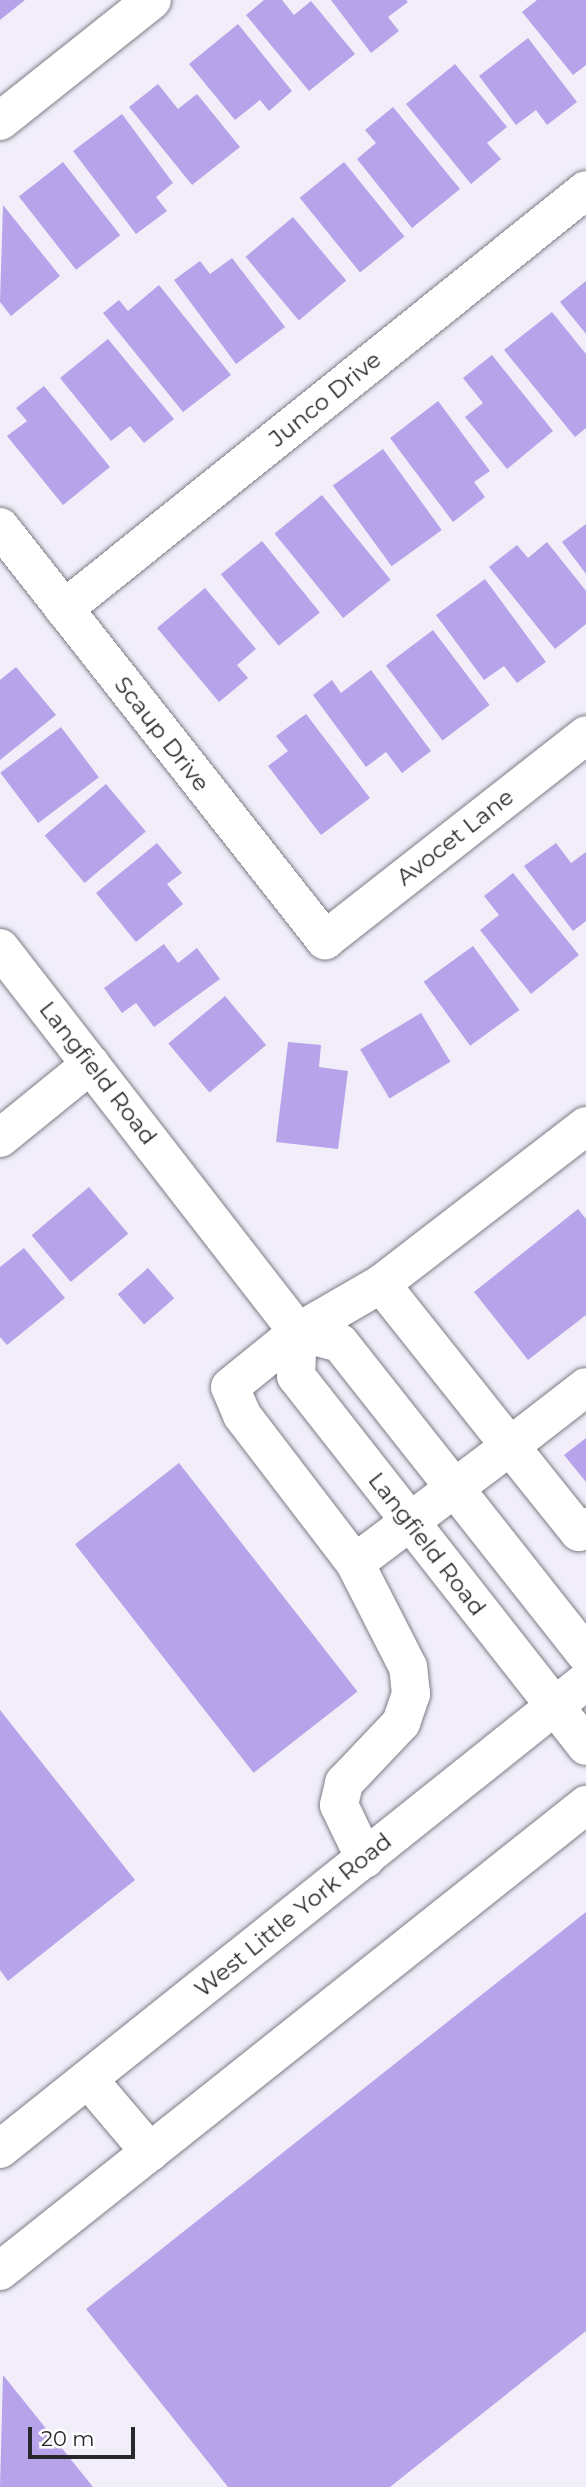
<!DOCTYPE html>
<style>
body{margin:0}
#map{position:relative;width:586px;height:2487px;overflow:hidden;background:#f1eefa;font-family:Montserrat,sans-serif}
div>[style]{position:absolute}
.building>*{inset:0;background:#b6a3e9;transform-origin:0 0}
.roads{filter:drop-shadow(0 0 2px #7e7c86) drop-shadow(0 0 2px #7e7c86)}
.minor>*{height:38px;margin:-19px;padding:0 19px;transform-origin:19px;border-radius:19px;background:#fff}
.major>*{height:38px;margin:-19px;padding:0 19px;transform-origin:19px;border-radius:19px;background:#fff}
span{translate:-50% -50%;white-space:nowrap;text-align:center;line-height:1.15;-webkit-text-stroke:6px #fff;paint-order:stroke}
.street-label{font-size:23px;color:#28272b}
.scale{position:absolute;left:28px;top:2427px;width:107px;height:32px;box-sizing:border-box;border:4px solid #28272b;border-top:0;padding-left:9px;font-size:21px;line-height:24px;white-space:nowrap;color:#28272b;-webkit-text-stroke:5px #fff;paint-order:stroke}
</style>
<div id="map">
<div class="building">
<div style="clip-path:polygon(0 0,25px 0,0 20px)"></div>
<div style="clip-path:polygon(264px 0,282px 0,294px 15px,311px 1px,355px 54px,309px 91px,246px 15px)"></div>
<div style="clip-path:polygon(331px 0,406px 0,408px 2px,388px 17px,399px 31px,371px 53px)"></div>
<div style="clip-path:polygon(537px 0,586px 0,586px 65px,573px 75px,522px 12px)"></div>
<div style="clip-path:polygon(238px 24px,292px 91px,269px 111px,260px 100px,235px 120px,189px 64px)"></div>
<div style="clip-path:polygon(528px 38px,577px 102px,547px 125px,536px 110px,516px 125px,479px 76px)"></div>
<div style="clip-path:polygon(455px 64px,507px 127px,487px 143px,501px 159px,471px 184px,406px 104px)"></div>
<div style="clip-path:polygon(158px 84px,178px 109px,197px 94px,240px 147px,192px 185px,129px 107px)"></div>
<div style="clip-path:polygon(393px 107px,460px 189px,412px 228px,357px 159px,376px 143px,365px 130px)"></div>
<div style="clip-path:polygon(122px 114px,173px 183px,156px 197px,167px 211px,136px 234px,73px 151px)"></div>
<div style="left:63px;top:162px;width:93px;height:56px;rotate:52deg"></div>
<div style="left:344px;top:162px;width:96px;height:57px;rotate:51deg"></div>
<div style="clip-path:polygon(3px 205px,60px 276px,11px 316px,0 302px)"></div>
<div style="left:293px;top:217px;width:83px;height:62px;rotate:50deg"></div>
<div style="clip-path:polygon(232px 258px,285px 327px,236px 364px,174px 280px,200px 261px,210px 274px)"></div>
<div style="clip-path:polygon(586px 281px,586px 334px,560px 302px)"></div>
<div style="clip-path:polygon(159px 285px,231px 375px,183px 412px,103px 313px,119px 300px,128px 311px)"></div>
<div style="clip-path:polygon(552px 312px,586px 354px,586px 428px,575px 437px,504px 350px)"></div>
<div style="clip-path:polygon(108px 339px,174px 419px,144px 443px,130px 426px,111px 441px,60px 378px)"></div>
<div style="clip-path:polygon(492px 355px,553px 431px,507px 469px,465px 417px,483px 403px,463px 378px)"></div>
<div style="clip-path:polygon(44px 386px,110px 467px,63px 505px,7px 436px,27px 421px,16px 408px)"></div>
<div style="clip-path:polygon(438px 401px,490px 471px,474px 482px,485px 497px,453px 522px,390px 438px)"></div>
<div style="left:383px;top:449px;width:100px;height:62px;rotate:54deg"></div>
<div style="left:322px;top:495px;width:109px;height:61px;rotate:51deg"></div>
<div style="clip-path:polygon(586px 524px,586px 574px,562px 542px)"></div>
<div style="left:262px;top:541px;width:92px;height:53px;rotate:51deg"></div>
<div style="clip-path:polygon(547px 542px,586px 591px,586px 624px,555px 649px,489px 567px,517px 545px,528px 558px)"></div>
<div style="clip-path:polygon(485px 579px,546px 662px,517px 683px,504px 666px,484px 680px,436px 615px)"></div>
<div style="clip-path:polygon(205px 588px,256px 649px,237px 665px,248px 678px,219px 702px,157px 628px)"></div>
<div style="left:433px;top:630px;width:94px;height:59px;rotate:53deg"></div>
<div style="clip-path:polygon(16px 667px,56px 715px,0 760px,0 680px)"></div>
<div style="clip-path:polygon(371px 670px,431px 751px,402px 773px,386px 752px,366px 767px,313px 695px,332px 680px,341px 693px)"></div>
<div style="clip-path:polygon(306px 714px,370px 798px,321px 835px,268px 766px,288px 751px,276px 736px)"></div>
<div style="left:61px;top:727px;width:63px;height:76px;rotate:53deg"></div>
<div style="left:106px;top:784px;width:62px;height:80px;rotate:50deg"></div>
<div style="clip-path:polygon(157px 843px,182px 873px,167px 884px,183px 904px,136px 942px,96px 893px)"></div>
<div style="clip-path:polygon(556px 843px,571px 863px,586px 852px,586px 921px,573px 931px,524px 866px)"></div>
<div style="clip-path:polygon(513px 873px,579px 955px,531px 994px,480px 930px,499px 915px,484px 896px)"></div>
<div style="clip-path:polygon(164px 944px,178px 963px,197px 948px,220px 979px,154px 1027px,136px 1003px,122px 1013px,104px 988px)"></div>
<div style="left:473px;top:946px;width:79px;height:61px;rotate:54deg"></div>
<div style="left:225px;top:996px;width:64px;height:74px;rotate:50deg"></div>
<div style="left:421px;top:1013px;width:57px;height:71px;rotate:59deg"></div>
<div style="clip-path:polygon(288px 1042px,321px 1045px,319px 1067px,348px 1071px,338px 1149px,276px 1142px)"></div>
<div style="left:89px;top:1187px;width:61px;height:75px;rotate:50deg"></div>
<div style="clip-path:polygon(578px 1209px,586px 1219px,586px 1315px,528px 1360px,474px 1292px)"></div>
<div style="clip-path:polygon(24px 1248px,65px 1298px,7px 1345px,0 1337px,0 1267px)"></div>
<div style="left:148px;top:1268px;width:40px;height:40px;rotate:49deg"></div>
<div style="clip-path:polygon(586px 1438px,586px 1482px,564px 1455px)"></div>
<div style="left:179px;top:1463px;width:290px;height:132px;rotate:52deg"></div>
<div style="clip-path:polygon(0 1710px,135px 1880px,8px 1981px,0 1970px)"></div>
<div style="clip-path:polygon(586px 1912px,586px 2331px,390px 2487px,228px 2487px,86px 2309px)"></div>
<div style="clip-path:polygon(3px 2375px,93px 2487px,0 2487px)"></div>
</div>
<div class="roads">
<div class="minor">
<div style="left:0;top:121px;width:194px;rotate:-38.5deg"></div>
<div style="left:0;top:527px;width:526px;rotate:51.8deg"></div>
<div style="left:325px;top:940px;width:332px;rotate:-38.1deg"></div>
<div style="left:64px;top:609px;width:669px;rotate:-38.75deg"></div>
<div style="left:0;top:948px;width:486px;rotate:52.2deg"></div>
<div style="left:298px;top:1332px;width:43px;rotate:14.7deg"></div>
<div style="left:340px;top:1343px;width:397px;rotate:51.7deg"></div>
<div style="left:0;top:1138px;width:117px;rotate:-39.1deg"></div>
<div style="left:381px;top:1284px;width:207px;rotate:51.5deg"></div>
<div style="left:510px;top:1446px;width:96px;rotate:-37.8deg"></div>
<div style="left:298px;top:1332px;width:44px;rotate:92.6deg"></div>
<div style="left:296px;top:1376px;width:470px;rotate:51.9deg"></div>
<div style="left:355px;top:1563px;width:194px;rotate:-37deg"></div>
<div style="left:510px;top:1446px;width:110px;rotate:51.3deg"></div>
<div style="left:579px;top:1532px;width:9px;rotate:-36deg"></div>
<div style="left:365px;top:1859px;width:60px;rotate:-115.7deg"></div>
<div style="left:339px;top:1805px;width:23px;rotate:-77deg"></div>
<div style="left:344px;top:1783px;width:83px;rotate:-46.5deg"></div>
<div style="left:401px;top:1723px;width:31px;rotate:-71deg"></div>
<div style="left:411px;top:1694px;width:27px;rotate:-96deg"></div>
<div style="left:408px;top:1667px;width:117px;rotate:-117deg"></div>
<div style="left:355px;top:1563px;width:186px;rotate:-127.4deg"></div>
<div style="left:242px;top:1415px;width:30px;rotate:-113deg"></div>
<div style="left:230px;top:1387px;width:87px;rotate:-39deg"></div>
<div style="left:298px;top:1332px;width:96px;rotate:-30deg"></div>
<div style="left:381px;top:1284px;width:259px;rotate:-37.6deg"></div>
</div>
<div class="major">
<div style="left:88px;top:2079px;width:96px;rotate:49.7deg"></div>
<div style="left:0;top:2149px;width:750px;rotate:-38.61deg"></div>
<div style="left:0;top:2271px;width:749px;rotate:-38.49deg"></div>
</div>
</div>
<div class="street-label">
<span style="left:325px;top:399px;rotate:-39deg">Junco Drive</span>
<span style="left:162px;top:734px;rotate:52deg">Scaup Drive</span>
<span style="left:455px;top:837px;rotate:-38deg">Avocet Lane</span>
<span style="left:98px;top:1073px;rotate:52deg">Langfield Road</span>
<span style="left:427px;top:1544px;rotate:52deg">Langfield Road</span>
<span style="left:293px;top:1915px;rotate:-39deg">West Little York Road</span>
</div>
<div class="scale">20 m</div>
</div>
